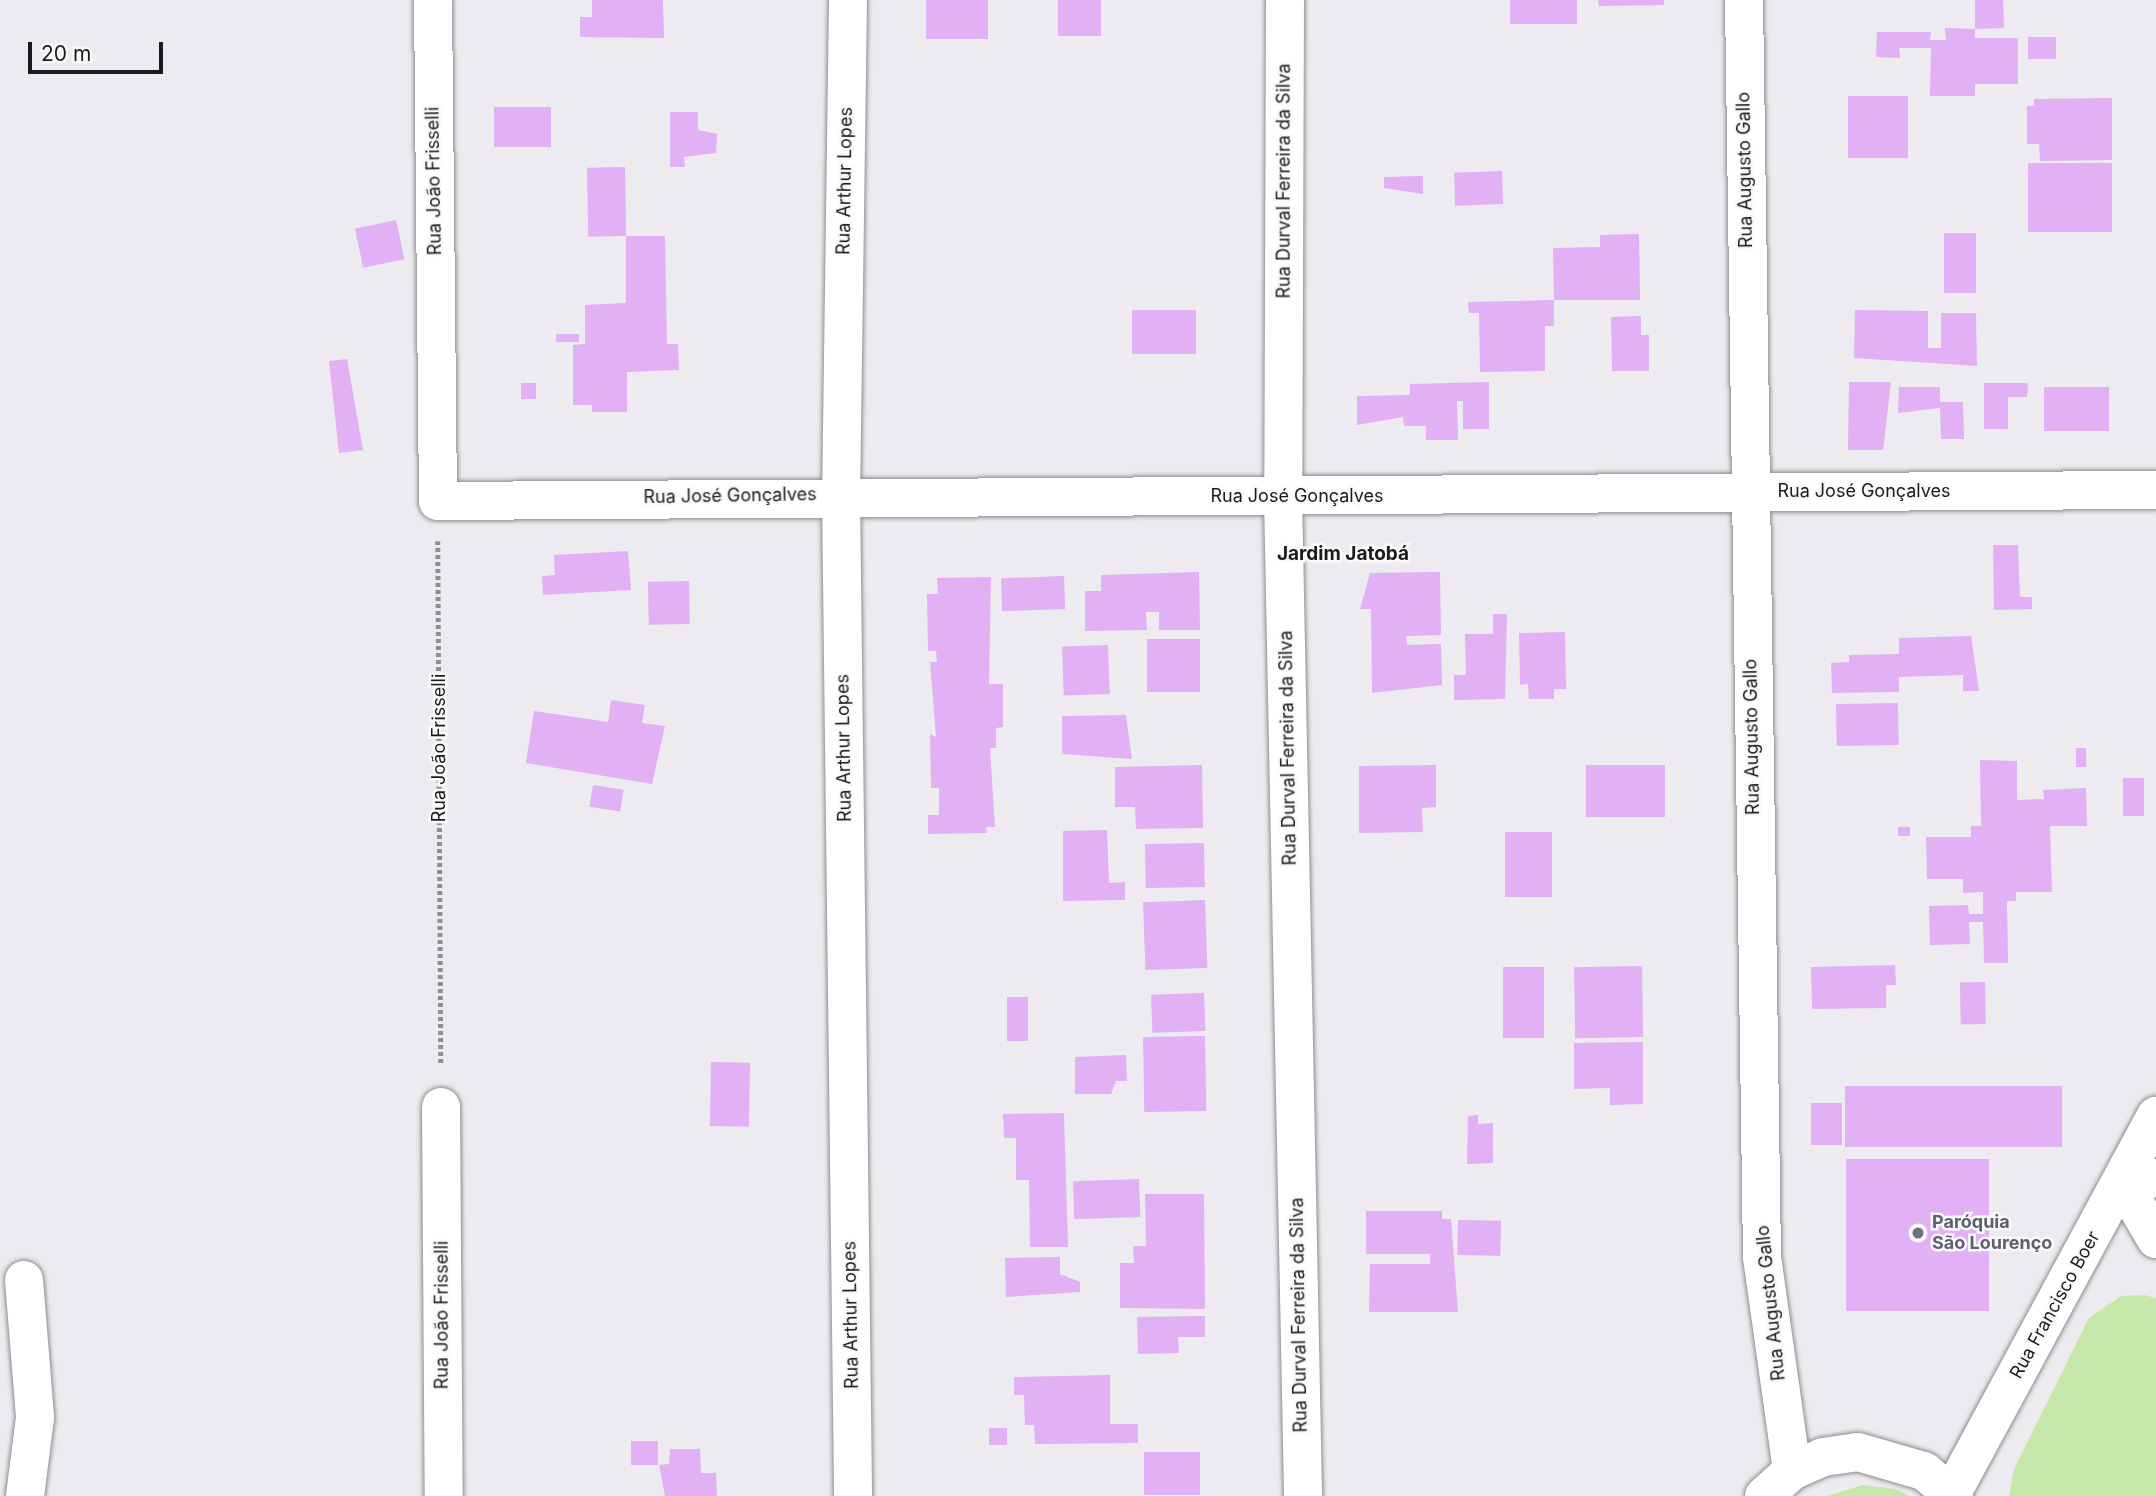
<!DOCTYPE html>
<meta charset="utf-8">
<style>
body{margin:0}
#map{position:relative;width:2156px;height:1496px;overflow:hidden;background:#edebef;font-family:Inter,sans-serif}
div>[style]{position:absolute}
.green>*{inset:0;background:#c6e8aa}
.building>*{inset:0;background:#e1b0f5;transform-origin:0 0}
.path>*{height:4.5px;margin-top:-2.25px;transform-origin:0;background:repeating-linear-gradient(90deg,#908e91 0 3.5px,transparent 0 7px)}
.roads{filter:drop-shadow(0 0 2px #8e8c8f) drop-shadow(0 0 2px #8e8c8f)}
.minor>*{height:38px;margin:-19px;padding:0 19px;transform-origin:19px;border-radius:19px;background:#fff}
.dots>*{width:19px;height:19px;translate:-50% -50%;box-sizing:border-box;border:4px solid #fbf8fc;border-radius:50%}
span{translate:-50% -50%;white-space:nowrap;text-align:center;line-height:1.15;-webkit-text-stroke:5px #fbf8fc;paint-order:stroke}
.street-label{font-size:18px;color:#1c1b1c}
.worship-label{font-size:18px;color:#5b616d;font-weight:700}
.left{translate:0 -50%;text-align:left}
.neighbourhood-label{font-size:19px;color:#1c1b1c;font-weight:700}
.scale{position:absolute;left:28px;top:42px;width:135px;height:32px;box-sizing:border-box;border:4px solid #1c1b1c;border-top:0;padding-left:9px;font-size:21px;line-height:24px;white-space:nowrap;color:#1c1b1c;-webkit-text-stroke:5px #fbf8fc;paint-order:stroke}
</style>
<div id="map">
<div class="green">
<div style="clip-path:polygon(2144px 1295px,2156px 1298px,2156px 1496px,2009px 1496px,2014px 1469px,2089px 1318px,2121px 1296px)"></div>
<div style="clip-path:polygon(1863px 1485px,1895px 1489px,1910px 1496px,1827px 1496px)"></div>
</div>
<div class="building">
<div style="clip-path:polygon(592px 0,663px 0,664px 38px,580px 37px,580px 17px,592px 17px)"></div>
<div style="left:926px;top:0;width:62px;height:39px"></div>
<div style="left:1058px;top:0;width:43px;height:36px"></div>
<div style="left:1510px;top:0;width:67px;height:24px"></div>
<div style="clip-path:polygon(1598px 0,1664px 0,1664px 5px,1599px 6px)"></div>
<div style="clip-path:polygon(1975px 0,2003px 0,2004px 28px,1975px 29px,1975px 38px,2018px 38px,2018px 84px,1975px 84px,1975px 96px,1930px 96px,1931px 48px,1899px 48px,1900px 58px,1876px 57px,1877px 32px,1931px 32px,1930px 40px,1946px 40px,1945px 28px,1975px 29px)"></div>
<div style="left:2028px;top:37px;width:28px;height:22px"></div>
<div style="left:1848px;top:96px;width:60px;height:62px"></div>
<div style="clip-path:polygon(2112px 98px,2112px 160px,2040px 161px,2039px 144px,2027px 144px,2027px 106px,2034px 106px,2034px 99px)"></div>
<div style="left:551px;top:107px;width:40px;height:57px;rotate:90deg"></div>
<div style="clip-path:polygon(670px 112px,698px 112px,698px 130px,717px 134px,716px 153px,684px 157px,685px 167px,670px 167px)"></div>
<div style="left:2112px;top:163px;width:69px;height:84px;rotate:90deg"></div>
<div style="left:625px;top:167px;width:69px;height:38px;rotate:89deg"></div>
<div style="left:1502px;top:171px;width:33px;height:48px;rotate:88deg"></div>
<div style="clip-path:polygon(1423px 176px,1423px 194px,1384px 188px,1384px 177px)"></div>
<div style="left:396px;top:220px;width:40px;height:42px;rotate:78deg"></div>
<div style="left:1944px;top:233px;width:32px;height:60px"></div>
<div style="clip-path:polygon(1639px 234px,1640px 300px,1554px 300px,1553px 248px,1600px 247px,1600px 235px)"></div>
<div style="clip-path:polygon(626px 236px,665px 236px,667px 344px,678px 344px,679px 370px,627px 372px,627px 412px,592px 412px,592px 405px,573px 405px,573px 345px,585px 344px,585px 305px,626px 303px)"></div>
<div style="clip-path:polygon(1554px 300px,1554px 326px,1545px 326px,1545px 371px,1480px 372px,1479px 313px,1469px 313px,1468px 302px)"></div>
<div style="left:1132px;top:310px;width:64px;height:44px"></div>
<div style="clip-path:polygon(1855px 310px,1928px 311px,1928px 348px,1941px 348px,1941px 313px,1976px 313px,1977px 366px,1854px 358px)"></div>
<div style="clip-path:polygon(1641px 316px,1641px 335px,1649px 335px,1649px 371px,1612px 371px,1611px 317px)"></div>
<div style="left:556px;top:334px;width:23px;height:8px"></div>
<div style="clip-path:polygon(347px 359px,363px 450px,339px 453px,329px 361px)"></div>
<div style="clip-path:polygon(1489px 382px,1489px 429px,1463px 429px,1463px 401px,1457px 401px,1458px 440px,1426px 440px,1426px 426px,1404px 426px,1403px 417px,1357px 425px,1357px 396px,1410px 395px,1410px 384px)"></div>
<div style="clip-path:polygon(1849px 382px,1891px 382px,1883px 450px,1848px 450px)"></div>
<div style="left:536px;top:383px;width:16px;height:15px;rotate:90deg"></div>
<div style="clip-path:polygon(1984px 383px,2028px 383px,2027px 397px,2008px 397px,2008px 429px,1984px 429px)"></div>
<div style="clip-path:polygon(1899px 387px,1940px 387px,1940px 402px,1963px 402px,1964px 439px,1941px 439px,1940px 408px,1898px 413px)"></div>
<div style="left:2044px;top:387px;width:65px;height:44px"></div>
<div style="clip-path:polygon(1993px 545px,2018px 545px,2020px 597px,2032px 597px,2032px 609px,1994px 610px)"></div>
<div style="clip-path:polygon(628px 551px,631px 590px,543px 595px,542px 576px,555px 575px,554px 555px)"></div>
<div style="clip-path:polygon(1199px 572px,1200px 630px,1159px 630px,1159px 612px,1146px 612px,1147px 630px,1085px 631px,1085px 591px,1101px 591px,1101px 575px)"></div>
<div style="clip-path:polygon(1440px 572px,1441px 635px,1406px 636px,1407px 645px,1441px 644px,1442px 685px,1372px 693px,1371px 609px,1360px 609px,1370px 573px)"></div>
<div style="left:1064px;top:576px;width:33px;height:63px;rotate:88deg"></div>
<div style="clip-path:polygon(991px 577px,989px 684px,1003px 684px,1003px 727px,996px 728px,996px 748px,990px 748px,995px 827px,986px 827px,987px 833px,928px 834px,928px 815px,939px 815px,939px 788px,931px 788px,930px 734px,936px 737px,930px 662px,937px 662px,936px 651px,928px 651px,927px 594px,938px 594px,937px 578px)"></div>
<div style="left:689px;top:581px;width:43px;height:41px;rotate:89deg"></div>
<div style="clip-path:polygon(1493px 614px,1507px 614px,1505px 699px,1454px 700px,1454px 675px,1466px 675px,1465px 634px,1493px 634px)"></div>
<div style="clip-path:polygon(1565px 632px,1566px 689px,1554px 689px,1554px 699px,1529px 699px,1528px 684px,1520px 685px,1519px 633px)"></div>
<div style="clip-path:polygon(1971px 636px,1979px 691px,1963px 691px,1963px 675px,1899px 677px,1899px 692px,1832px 693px,1831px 663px,1849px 662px,1849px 655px,1899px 654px,1899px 638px)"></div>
<div style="left:1147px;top:639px;width:53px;height:53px"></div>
<div style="left:1108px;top:645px;width:49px;height:46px;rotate:88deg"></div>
<div style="clip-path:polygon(611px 700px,645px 705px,642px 723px,665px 726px,652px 784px,526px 763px,534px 711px,608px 722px)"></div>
<div style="left:1898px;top:703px;width:42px;height:62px;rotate:89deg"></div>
<div style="clip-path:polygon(1126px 715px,1132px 759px,1062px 754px,1062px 716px)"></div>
<div style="left:2086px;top:748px;width:19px;height:10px;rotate:90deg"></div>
<div style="clip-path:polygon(1980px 760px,2017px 761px,2017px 800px,2044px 799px,2043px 790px,2086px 788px,2087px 826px,2050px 826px,2052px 892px,2016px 892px,2016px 901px,2007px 901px,2008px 963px,1984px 963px,1983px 922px,1969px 922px,1970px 944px,1930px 945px,1929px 906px,1968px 905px,1969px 914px,1983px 914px,1983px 892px,1963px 893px,1963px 879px,1927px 879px,1926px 837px,1971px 837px,1971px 826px,1981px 826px)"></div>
<div style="clip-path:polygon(1202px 765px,1203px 828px,1136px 829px,1135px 807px,1115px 807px,1115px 767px)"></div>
<div style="clip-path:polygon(1436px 765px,1436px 807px,1422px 808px,1423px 832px,1359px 833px,1359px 766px)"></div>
<div style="left:1586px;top:765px;width:79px;height:52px"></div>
<div style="left:2123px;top:778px;width:21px;height:38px"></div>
<div style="left:593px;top:785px;width:31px;height:22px;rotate:9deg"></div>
<div style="left:1898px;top:827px;width:12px;height:9px"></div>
<div style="clip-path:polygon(1107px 830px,1109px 883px,1125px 882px,1125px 900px,1063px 901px,1063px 831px)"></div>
<div style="left:1505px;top:832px;width:47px;height:65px"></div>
<div style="left:1204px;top:843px;width:44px;height:59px;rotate:89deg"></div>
<div style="left:1205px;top:900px;width:68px;height:62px;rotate:88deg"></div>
<div style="clip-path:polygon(1895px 965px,1896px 985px,1886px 985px,1886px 1008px,1812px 1009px,1811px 967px)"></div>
<div style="left:1642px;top:966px;width:71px;height:68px;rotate:89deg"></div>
<div style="left:1503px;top:967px;width:41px;height:71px"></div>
<div style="left:1985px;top:982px;width:42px;height:25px;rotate:89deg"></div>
<div style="left:1204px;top:993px;width:38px;height:53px;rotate:88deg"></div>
<div style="left:1007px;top:997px;width:21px;height:44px"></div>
<div style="left:1205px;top:1036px;width:75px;height:62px;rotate:89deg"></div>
<div style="clip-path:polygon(1643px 1042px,1643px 1104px,1610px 1105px,1610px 1088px,1574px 1089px,1574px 1043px)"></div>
<div style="clip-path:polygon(1126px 1055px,1127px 1081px,1116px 1081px,1111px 1094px,1075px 1094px,1075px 1057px)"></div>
<div style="left:711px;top:1062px;width:39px;height:64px;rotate:1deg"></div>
<div style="left:1845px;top:1086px;width:217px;height:61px"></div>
<div style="left:1811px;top:1103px;width:31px;height:42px"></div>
<div style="clip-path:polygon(1064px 1113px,1068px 1247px,1030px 1247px,1029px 1180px,1016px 1180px,1016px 1138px,1004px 1138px,1003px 1114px)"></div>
<div style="clip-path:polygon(1478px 1115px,1478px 1124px,1493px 1123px,1493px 1163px,1467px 1164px,1468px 1116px)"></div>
<div style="left:1846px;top:1159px;width:143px;height:152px"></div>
<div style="left:1139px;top:1179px;width:38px;height:66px;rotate:88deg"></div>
<div style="clip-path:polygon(1145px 1194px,1204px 1194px,1205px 1309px,1120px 1308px,1120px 1263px,1134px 1263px,1133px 1246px,1146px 1246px)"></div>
<div style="clip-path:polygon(1366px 1211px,1442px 1211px,1442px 1219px,1451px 1219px,1458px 1312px,1369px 1312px,1370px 1264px,1430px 1264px,1430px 1254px,1366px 1254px)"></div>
<div style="left:1458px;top:1220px;width:43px;height:35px;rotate:1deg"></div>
<div style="clip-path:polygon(1060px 1257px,1060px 1274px,1080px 1282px,1080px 1292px,1006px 1297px,1005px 1258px)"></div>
<div style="clip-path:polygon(1205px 1316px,1205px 1337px,1178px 1337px,1179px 1353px,1138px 1354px,1137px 1317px)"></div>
<div style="clip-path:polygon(1110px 1375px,1110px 1424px,1138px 1424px,1138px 1443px,1035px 1444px,1034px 1425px,1025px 1425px,1024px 1395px,1014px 1395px,1014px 1377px)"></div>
<div style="left:1007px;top:1428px;width:17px;height:18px;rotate:90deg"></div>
<div style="left:631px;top:1441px;width:27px;height:24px"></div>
<div style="clip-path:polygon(670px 1449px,700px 1449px,701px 1473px,716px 1473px,717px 1496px,665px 1496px,659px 1465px,669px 1464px)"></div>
<div style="left:1200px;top:1452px;width:43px;height:56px;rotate:90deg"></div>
</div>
<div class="path">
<div style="left:438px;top:541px;width:523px;rotate:89.67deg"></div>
</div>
<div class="roads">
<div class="minor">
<div style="left:433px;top:0;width:501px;rotate:89.43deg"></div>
<div style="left:438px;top:501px;width:1718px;rotate:-0.37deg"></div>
<div style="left:848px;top:0;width:494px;rotate:90.8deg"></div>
<div style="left:841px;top:494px;width:1002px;rotate:89.31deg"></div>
<div style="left:1285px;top:0;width:496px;rotate:90.2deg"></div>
<div style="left:1283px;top:496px;width:1000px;rotate:88.85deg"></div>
<div style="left:1744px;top:0;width:1257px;rotate:89.18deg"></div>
<div style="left:1762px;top:1257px;width:216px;rotate:82deg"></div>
<div style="left:441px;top:1107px;width:389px;rotate:89.6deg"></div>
<div style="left:2156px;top:1178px;width:33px;rotate:171deg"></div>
<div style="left:2123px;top:1183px;width:65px;rotate:59.5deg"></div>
<div style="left:24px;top:1280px;width:138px;rotate:85.4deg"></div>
<div style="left:35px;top:1418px;width:79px;rotate:97.3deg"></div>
<div style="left:1952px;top:1493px;width:429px;rotate:-61.6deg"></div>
<div style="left:1764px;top:1496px;width:38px;rotate:-42deg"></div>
<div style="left:1792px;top:1471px;width:34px;rotate:-24deg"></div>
<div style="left:1823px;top:1457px;width:35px;rotate:-8deg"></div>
<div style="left:1858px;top:1452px;width:69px;rotate:16.1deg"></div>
<div style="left:1924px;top:1471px;width:39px;rotate:40deg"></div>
</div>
</div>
<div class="dots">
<div style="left:1918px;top:1233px;background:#6b7280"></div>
</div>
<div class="street-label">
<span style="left:1745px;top:170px;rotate:-91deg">Rua Augusto Gallo</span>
<span style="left:434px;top:181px;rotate:-91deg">Rua João Frisselli</span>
<span style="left:845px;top:181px;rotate:-89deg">Rua Arthur Lopes</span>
<span style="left:1284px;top:181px;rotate:-90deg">Rua Durval Ferreira da Silva</span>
<span style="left:1864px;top:491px">Rua José Gonçalves</span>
<span style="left:730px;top:496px;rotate:-1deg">Rua José Gonçalves</span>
<span style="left:1297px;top:496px">Rua José Gonçalves</span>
<span style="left:1752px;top:737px;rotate:-91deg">Rua Augusto Gallo</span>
<span style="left:439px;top:748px;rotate:-90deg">Rua João Frisselli</span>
<span style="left:844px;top:748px;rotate:-91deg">Rua Arthur Lopes</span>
<span style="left:1288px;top:748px;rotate:-91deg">Rua Durval Ferreira da Silva</span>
<span style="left:1771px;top:1303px;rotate:-96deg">Rua Augusto Gallo</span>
<span style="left:2055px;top:1305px;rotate:-61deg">Rua Francisco Boer</span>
<span style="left:442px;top:1315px;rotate:-90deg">Rua João Frisselli</span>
<span style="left:851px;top:1315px;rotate:-91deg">Rua Arthur Lopes</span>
<span style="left:1299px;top:1315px;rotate:-91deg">Rua Durval Ferreira da Silva</span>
</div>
<div class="worship-label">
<span class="left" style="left:1932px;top:1233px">Paróquia<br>São Lourenço</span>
</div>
<div class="neighbourhood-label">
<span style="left:1343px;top:554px">Jardim Jatobá</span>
</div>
<div class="scale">20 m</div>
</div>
